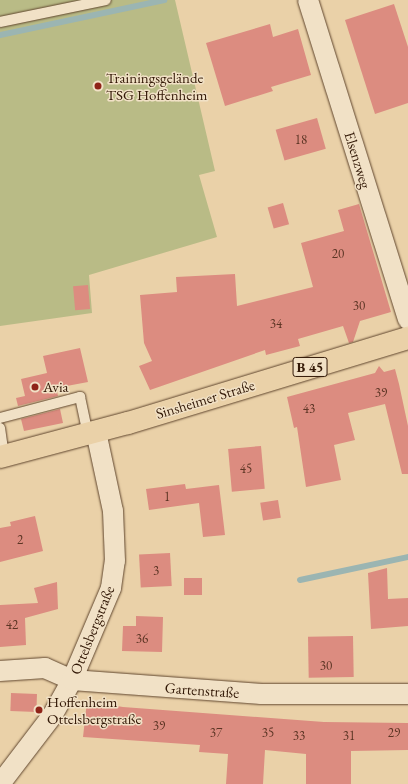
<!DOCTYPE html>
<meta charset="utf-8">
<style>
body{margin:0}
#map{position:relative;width:408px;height:784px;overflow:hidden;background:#ead1a8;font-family:"EB Garamond",serif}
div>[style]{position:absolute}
.green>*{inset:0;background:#b9bb86}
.stream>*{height:6px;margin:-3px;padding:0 3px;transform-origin:3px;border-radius:3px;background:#9bb5b2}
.building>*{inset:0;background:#dc8c80;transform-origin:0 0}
.roads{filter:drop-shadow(0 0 1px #60462e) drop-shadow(0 0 1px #60462e)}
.lane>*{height:10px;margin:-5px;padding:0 5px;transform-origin:5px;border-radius:5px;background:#f1e1c6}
.street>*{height:20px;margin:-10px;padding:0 10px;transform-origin:10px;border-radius:10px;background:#f1e1c6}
.primary>*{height:22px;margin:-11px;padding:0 11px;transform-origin:11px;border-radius:11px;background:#ead1a8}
.dots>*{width:11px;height:11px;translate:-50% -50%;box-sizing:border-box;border:2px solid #f1e1c6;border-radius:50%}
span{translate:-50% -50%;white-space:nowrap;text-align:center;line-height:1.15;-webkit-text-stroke:3px #f1e1c6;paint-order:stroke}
.number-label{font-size:13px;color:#5c3524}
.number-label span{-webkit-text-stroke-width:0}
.shield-label span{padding:1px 3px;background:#f1e1c6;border:1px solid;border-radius:3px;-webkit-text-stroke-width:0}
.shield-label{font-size:14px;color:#321806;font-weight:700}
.poi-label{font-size:15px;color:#321806}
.left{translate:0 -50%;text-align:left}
.street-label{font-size:15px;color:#321806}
</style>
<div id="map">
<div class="green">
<div style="clip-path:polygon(0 0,175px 0,215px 171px,199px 175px,217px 237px,89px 275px,92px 313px,0 326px)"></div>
</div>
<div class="stream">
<div style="left:0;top:35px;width:168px;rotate:-12deg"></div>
<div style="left:300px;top:580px;width:110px;rotate:-12deg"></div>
</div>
<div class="building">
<div style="clip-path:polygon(394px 4px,408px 47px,408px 103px,375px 114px,345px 20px)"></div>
<div style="clip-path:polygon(270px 24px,273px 37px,298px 29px,311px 75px,271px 87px,273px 91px,225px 106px,206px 43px)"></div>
<div style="left:317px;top:118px;width:32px;height:43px;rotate:74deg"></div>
<div style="left:283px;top:203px;width:22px;height:16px;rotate:74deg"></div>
<div style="clip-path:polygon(359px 204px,391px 312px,360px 321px,353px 342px,349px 343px,343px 326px,298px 339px,300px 346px,266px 355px,265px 350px,150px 390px,139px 366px,152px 361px,144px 343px,140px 295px,177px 292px,176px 277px,235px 274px,237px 306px,313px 287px,301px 243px,344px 231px,338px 210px)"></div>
<div style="left:88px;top:285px;width:24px;height:15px;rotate:85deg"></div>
<div style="clip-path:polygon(80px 348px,88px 382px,56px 388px,58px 396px,18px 406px,16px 398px,25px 396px,21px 379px,47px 373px,43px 356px)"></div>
<div style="clip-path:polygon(379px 366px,384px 372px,395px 369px,399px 384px,408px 426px,408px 474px,402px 474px,385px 404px,348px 413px,355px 440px,334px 445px,341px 480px,306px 487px,297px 427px,294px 428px,287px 397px,375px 373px)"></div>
<div style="clip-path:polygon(60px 409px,63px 423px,24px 431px,21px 419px)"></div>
<div style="left:261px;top:446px;width:43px;height:33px;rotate:85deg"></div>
<div style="clip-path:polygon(185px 484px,186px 489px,219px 485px,225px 535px,203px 537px,199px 503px,149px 510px,146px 489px)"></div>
<div style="left:278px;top:500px;width:18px;height:18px;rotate:81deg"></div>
<div style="clip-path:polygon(35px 516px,43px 551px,0 562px,0 528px,11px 526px,10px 522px)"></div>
<div style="left:170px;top:553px;width:33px;height:31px;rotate:87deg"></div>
<div style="clip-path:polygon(387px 568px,388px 599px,408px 598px,408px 626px,371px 629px,368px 573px)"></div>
<div style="left:184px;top:578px;width:18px;height:17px"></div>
<div style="clip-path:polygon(57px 582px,58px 609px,25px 618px,26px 645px,0 647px,0 605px,38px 603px,34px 588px)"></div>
<div style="clip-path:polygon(136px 616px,163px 617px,162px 652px,122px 651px,123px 626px,136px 626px)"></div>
<div style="left:353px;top:636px;width:41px;height:45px;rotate:89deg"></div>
<div style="left:11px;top:693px;width:26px;height:18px;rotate:2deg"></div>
<div style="clip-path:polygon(87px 701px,123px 707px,324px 722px,408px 723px,408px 750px,351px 751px,351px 784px,306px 784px,306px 754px,265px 750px,263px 784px,226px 784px,228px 754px,199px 752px,200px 745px,83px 737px)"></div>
</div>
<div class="roads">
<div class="lane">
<div style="left:0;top:22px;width:108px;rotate:-11.7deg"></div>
<div style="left:0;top:418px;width:83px;rotate:-14.7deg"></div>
<div style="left:80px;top:397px;width:38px;rotate:78deg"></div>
<div style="left:0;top:428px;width:28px;rotate:82deg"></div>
</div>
<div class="street">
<div style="left:308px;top:0;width:335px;rotate:72.6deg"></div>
<div style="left:0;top:671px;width:45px;rotate:-3.8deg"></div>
<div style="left:45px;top:668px;width:30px;rotate:24deg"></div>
<div style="left:72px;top:680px;width:190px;rotate:4.2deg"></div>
<div style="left:261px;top:694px;width:147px"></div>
<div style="left:0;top:784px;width:86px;rotate:-52.6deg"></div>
<div style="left:52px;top:716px;width:41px;rotate:-60.9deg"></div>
<div style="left:72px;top:680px;width:100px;rotate:-67deg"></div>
<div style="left:111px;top:588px;width:27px;rotate:-82deg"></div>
<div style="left:115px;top:561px;width:50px;rotate:-92.3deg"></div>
<div style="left:113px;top:511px;width:81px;rotate:-102.1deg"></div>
</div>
<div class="primary">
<div style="left:0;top:457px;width:132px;rotate:-14.9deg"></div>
<div style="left:128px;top:423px;width:293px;rotate:-16.9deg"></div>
</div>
</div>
<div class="dots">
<div style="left:98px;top:86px;background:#8f2418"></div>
<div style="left:35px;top:387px;background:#8f2418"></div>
<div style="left:39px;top:710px;background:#8f2418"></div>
</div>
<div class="number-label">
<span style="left:301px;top:140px">18</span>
<span style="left:338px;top:254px">20</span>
<span style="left:359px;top:306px">30</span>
<span style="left:276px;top:324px">34</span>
<span style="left:381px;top:393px">39</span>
<span style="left:309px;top:409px">43</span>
<span style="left:246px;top:469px">45</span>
<span style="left:167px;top:497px">1</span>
<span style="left:20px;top:540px">2</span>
<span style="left:156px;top:571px">3</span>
<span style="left:12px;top:625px">42</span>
<span style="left:142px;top:639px">36</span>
<span style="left:326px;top:666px">30</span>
<span style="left:159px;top:726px">39</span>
<span style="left:216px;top:733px">37</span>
<span style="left:268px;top:733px">35</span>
<span style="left:394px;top:733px">29</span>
<span style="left:299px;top:736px">33</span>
<span style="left:349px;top:736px">31</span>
</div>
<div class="shield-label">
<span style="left:310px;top:367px">B 45</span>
</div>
<div class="poi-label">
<span class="left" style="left:106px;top:86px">Trainingsgelände<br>TSG Hoffenheim</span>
<span class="left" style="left:43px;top:387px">Avia</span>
<span class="left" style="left:47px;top:710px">Hoffenheim<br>Ottelsbergstraße</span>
</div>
<div class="street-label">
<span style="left:358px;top:160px;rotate:73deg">Elsenzweg</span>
<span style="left:205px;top:399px;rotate:-17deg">Sinsheimer Straße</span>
<span style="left:92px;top:630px;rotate:-68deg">Ottelsbergstraße</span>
<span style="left:202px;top:690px;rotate:4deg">Gartenstraße</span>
</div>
</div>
